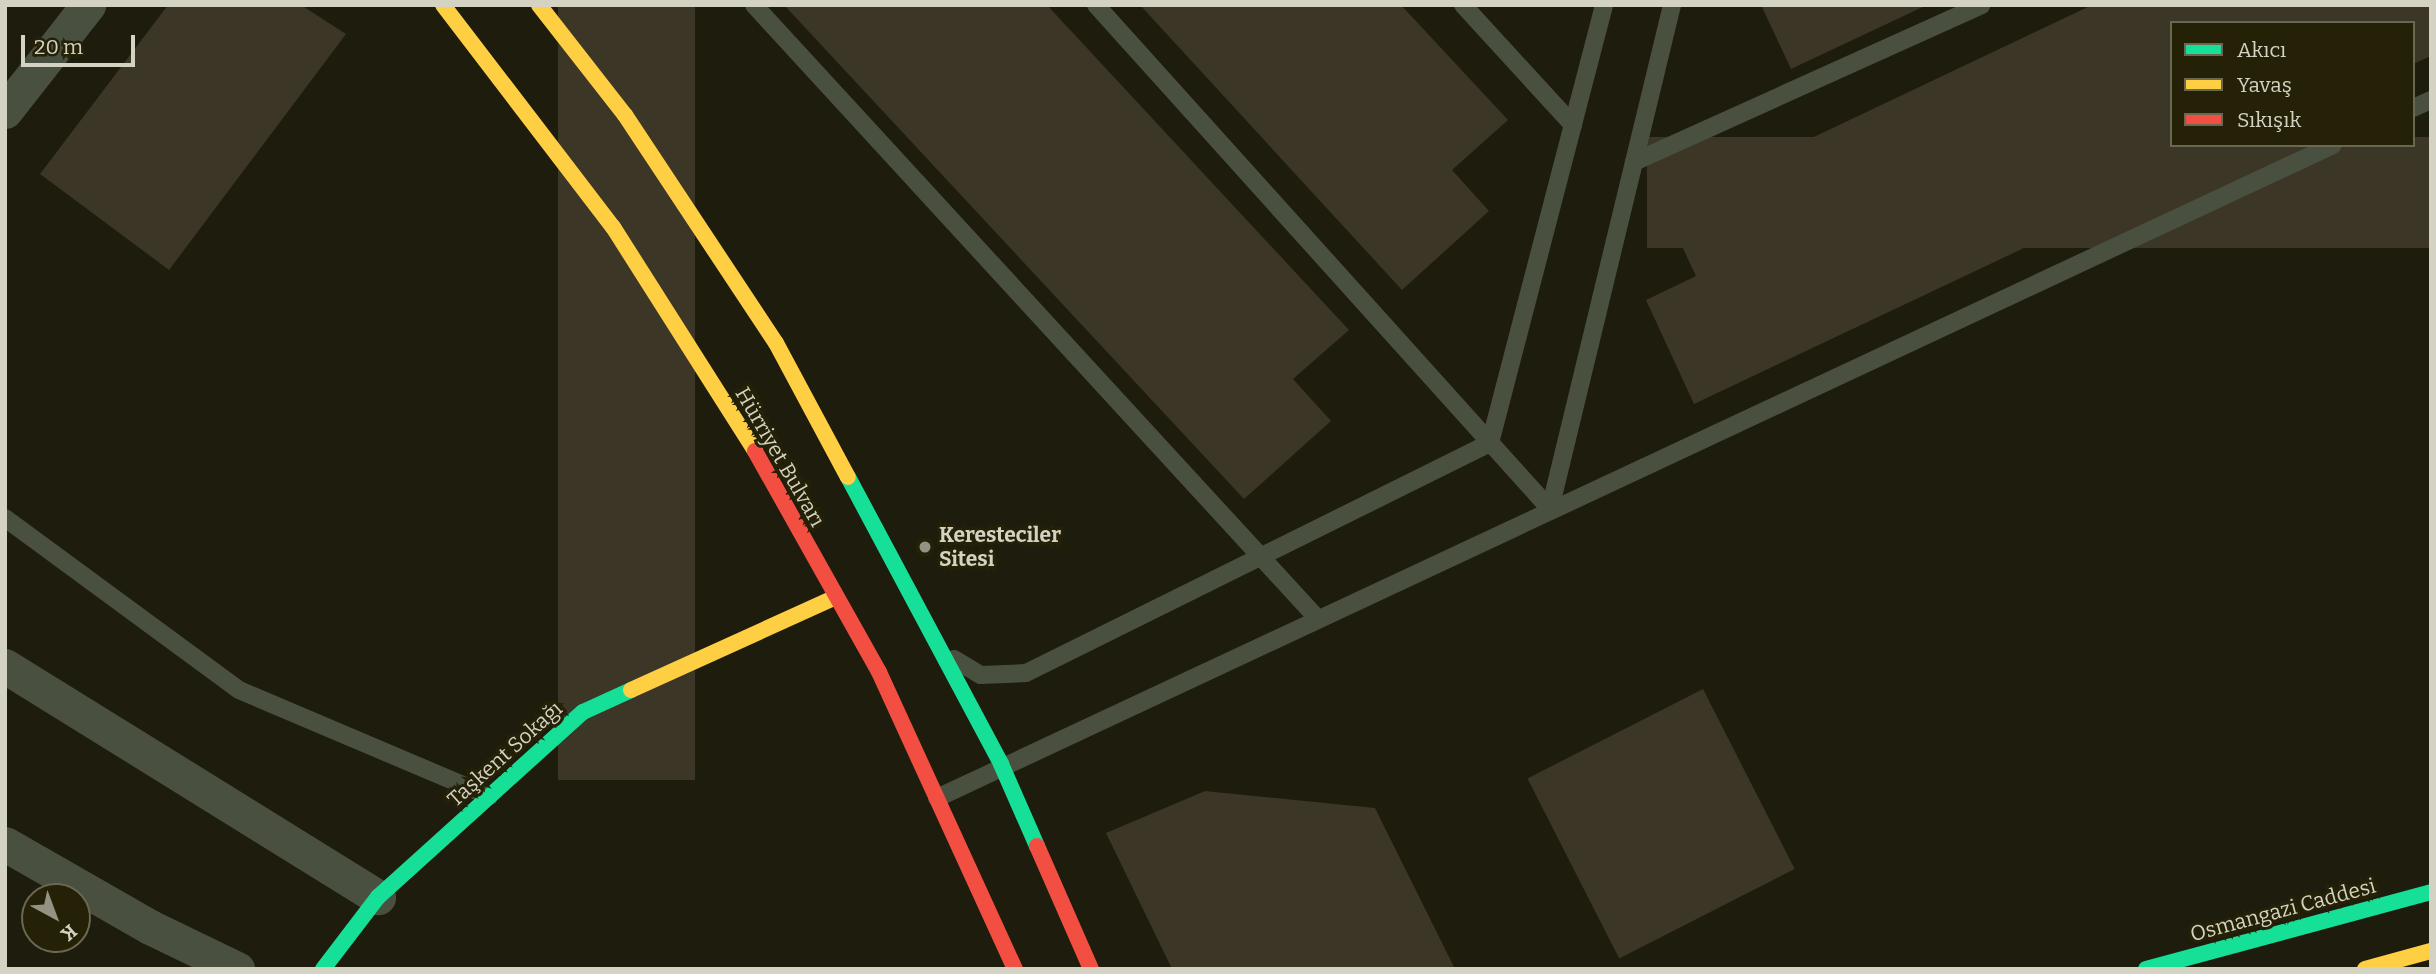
<!DOCTYPE html>
<meta charset="utf-8">
<style>
body{margin:0}
#map{position:relative;width:2436px;height:974px;overflow:hidden;background:#1e1c0d;font-family:Bitter,serif}
div>[style]{position:absolute}
.building>*{inset:0;background:#3b3626;transform-origin:0 0}
.lane>*{height:18px;margin:-9px;padding:0 9px;transform-origin:9px;border-radius:9px;background:#4a5040}
.street>*{height:35px;margin:-17.5px;padding:0 17.5px;transform-origin:17.5px;border-radius:17.5px;background:#4a5040}
.fast>*{height:16px;margin:-8px;padding:0 8px;transform-origin:8px;border-radius:8px;background:#16e098}
.slow>*{height:16px;margin:-8px;padding:0 8px;transform-origin:8px;border-radius:8px;background:#ffcf43}
.jam>*{height:16px;margin:-8px;padding:0 8px;transform-origin:8px;border-radius:8px;background:#f24e42}
.dots>*{width:19px;height:19px;translate:-50% -50%;box-sizing:border-box;border:4px solid #242107;border-radius:50%}
span{translate:-50% -50%;white-space:nowrap;text-align:center;line-height:1.15;-webkit-text-stroke:6px #242107;paint-order:stroke}
.street-label{font-size:21px;color:#d4d3c3}
.poi-label{font-size:21px;color:#d4d3c3;font-weight:700}
.left{translate:0 -50%;text-align:left}
.frame{position:absolute;inset:0;border:7px solid #d4d3c3;pointer-events:none}
.legend{position:absolute;left:2170px;top:21px;width:245px;height:126px;box-sizing:border-box;background:#242107;border:2px solid #6a6852;margin:0;padding:9px 12px;list-style:none;font-size:21px;color:#d4d3c3}
.legend li{display:flex;align-items:center;gap:14px;height:35px}
.legend b{width:35px;border:2px solid #6a6852}
.north{position:absolute;left:21px;top:883px;width:70px;height:70px;box-sizing:border-box;background:#242107;border:2px solid #6a6852;border-radius:50%;rotate:139deg;font-size:19px;font-weight:700;line-height:28px;text-align:center;color:#d4d3c3}
.north::after{content:'';display:block;margin:auto;width:24px;height:32px;background:#949383;clip-path:polygon(50% 0,100% 100%,50% 72%,0 100%)}
.scale{position:absolute;left:21px;top:35px;width:114px;height:32px;box-sizing:border-box;border:4px solid #d4d3c3;border-top:0;padding-left:9px;font-size:21px;line-height:24px;white-space:nowrap;color:#d4d3c3;-webkit-text-stroke:5px #242107;paint-order:stroke}
</style>
<div id="map">
<div class="building">
<div style="clip-path:polygon(168px 5px,301px 5px,346px 34px,169px 270px,40px 174px)"></div>
<div style="left:558px;top:5px;width:137px;height:775px"></div>
<div style="clip-path:polygon(784px 5px,1047px 5px,1349px 330px,1293px 379px,1331px 421px,1244px 499px)"></div>
<div style="clip-path:polygon(1140px 5px,1401px 5px,1508px 120px,1452px 170px,1489px 211px,1402px 290px)"></div>
<div style="clip-path:polygon(1761px 5px,1927px 5px,1791px 69px)"></div>
<div style="clip-path:polygon(2092px 5px,2431px 5px,2431px 56px,2413px 64px,2413px 23px,2172px 23px,2172px 145px,2242px 145px,1694px 404px,1646px 300px,1696px 276px,1664px 208px)"></div>
<div style="left:2431px;top:137px;width:111px;height:784px;rotate:90deg"></div>
<div style="left:1703px;top:689px;width:202px;height:197px;rotate:63deg"></div>
<div style="clip-path:polygon(1205px 791px,1375px 808px,1455px 969px,1172px 969px,1106px 833px)"></div>
</div>
<div class="lane">
<div style="left:754px;top:5px;width:832px;rotate:47.43deg"></div>
<div style="left:1096px;top:5px;width:678px;rotate:47.99deg"></div>
<div style="left:1463px;top:5px;width:163px;rotate:47.5deg"></div>
<div style="left:2413px;top:108px;width:20px;rotate:-24deg"></div>
<div style="left:1634px;top:162px;width:381px;rotate:-24.3deg"></div>
<div style="left:1550px;top:509px;width:519px;rotate:-76.39deg"></div>
<div style="left:5px;top:518px;width:290px;rotate:36.3deg"></div>
<div style="left:239px;top:690px;width:272px;rotate:23deg"></div>
<div style="left:954px;top:659px;width:31px;rotate:31deg"></div>
<div style="left:981px;top:675px;width:45px;rotate:-2.5deg"></div>
<div style="left:1026px;top:673px;width:518px;rotate:-26.37deg"></div>
<div style="left:1490px;top:443px;width:453px;rotate:-75.4deg"></div>
<div style="left:937px;top:798px;width:1541px;rotate:-25.07deg"></div>
</div>
<div class="street">
<div style="left:5px;top:111px;width:135px;rotate:-51.9deg"></div>
<div style="left:5px;top:666px;width:439px;rotate:31.8deg"></div>
<div style="left:5px;top:844px;width:167px;rotate:29.8deg"></div>
<div style="left:150px;top:927px;width:97px;rotate:25.8deg"></div>
</div>
<div class="fast">
<div style="left:848px;top:477px;width:325px;rotate:61.9deg"></div>
<div style="left:1001px;top:764px;width:90px;rotate:66.3deg"></div>
<div style="left:323px;top:969px;width:91px;rotate:-52.6deg"></div>
<div style="left:378px;top:897px;width:276px;rotate:-42.1deg"></div>
<div style="left:583px;top:712px;width:53px;rotate:-24.6deg"></div>
<div style="left:2146px;top:969px;width:295px;rotate:-15.1deg"></div>
</div>
<div class="slow">
<div style="left:443px;top:5px;width:280px;rotate:52.6deg"></div>
<div style="left:613px;top:227px;width:265px;rotate:57.6deg"></div>
<div style="left:539px;top:5px;width:140px;rotate:52deg"></div>
<div style="left:625px;top:115px;width:273px;rotate:56.5deg"></div>
<div style="left:776px;top:343px;width:152px;rotate:61.8deg"></div>
<div style="left:631px;top:690px;width:225px;rotate:-24.4deg"></div>
<div style="left:2365px;top:969px;width:68px;rotate:-15.3deg"></div>
</div>
<div class="jam">
<div style="left:755px;top:451px;width:253px;rotate:60.7deg"></div>
<div style="left:879px;top:672px;width:327px;rotate:65.4deg"></div>
<div style="left:1037px;top:846px;width:134px;rotate:66.3deg"></div>
</div>
<div class="dots">
<div style="left:925px;top:547px;background:#949383"></div>
</div>
<div class="street-label">
<span style="left:780px;top:457px;rotate:60deg">Hürriyet Bulvarı</span>
<span style="left:505px;top:754px;rotate:-42deg">Taşkent Sokağı</span>
<span style="left:2283px;top:910px;rotate:-15deg">Osmangazi Caddesi</span>
</div>
<div class="poi-label">
<span class="left" style="left:939px;top:547px">Keresteciler<br>Sitesi</span>
</div>
<div class="frame"></div>
<ul class="legend">
<li><b style="height:9px;background:#16e098"></b>Akıcı</li>
<li><b style="height:9px;background:#ffcf43"></b>Yavaş</li>
<li><b style="height:9px;background:#f24e42"></b>Sıkışık</li>
</ul>
<div class="north">K</div>
<div class="scale">20 m</div>
</div>
